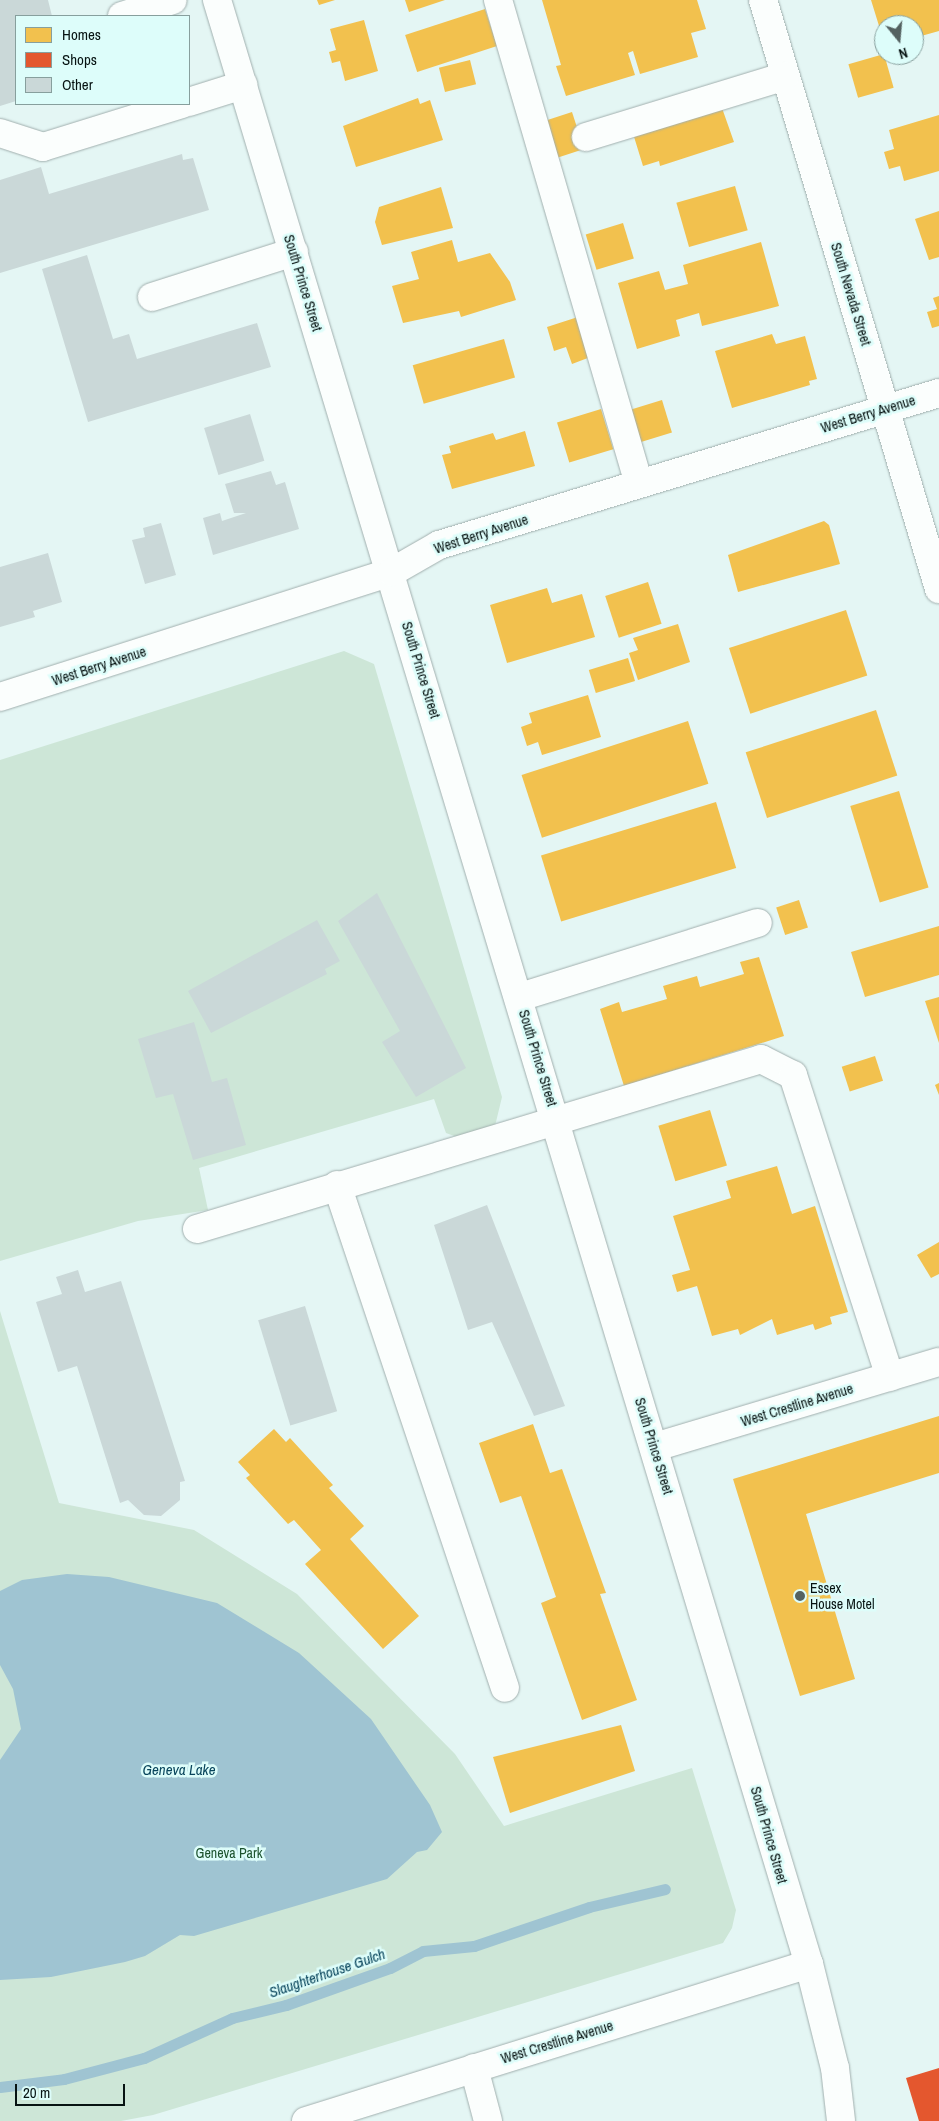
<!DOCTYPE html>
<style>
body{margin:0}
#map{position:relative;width:939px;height:2121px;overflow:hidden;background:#e4f6f4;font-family:"Archivo Narrow",sans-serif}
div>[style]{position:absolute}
.green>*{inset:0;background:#cde6d7}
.water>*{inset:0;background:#9fc4d2}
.homes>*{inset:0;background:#f2c14e;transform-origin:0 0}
.shops>*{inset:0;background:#e4572e}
.stream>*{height:11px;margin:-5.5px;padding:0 5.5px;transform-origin:5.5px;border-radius:5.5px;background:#9fc4d2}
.building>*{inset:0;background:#cad8d8;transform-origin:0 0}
.roads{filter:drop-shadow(0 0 1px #a1afae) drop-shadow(0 0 1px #a1afae)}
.minor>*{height:28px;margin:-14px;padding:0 14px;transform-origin:14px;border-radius:14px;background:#fbfefd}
.dots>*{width:14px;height:14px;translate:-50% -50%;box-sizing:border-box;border:2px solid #ddfdfa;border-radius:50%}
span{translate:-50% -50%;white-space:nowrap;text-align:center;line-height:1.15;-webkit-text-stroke:5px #ddfdfa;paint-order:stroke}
.street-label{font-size:14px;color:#071312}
.poi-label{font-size:14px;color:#071312}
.left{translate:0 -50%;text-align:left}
.park-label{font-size:14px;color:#1c532e}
.water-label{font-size:15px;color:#09455c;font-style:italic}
.legend{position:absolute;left:15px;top:15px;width:175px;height:90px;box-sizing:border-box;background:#ddfdfa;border:1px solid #879f9d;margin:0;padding:6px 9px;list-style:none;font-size:15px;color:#071312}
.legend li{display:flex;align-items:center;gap:10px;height:25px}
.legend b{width:25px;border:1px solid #879f9d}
.north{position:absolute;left:874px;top:15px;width:50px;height:50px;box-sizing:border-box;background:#ddfdfa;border:1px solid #879f9d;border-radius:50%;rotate:163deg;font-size:14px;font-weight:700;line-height:20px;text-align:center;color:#071312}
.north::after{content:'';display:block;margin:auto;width:18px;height:22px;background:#546261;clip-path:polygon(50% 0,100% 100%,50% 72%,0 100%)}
.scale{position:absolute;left:15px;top:2084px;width:110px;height:22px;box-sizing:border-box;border:2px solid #071312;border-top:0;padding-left:6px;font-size:15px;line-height:18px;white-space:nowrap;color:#071312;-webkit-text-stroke:4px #ddfdfa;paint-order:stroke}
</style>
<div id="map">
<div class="green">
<div style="clip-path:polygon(344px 651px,374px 664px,502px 1097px,495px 1126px,457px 1137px,446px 1133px,434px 1099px,199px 1168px,208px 1210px,138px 1221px,0 1261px,0 760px)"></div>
<div style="clip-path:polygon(0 1311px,59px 1503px,194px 1530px,297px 1594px,455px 1754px,504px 1826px,692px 1768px,736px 1910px,732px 1928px,723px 1943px,153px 2115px,121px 2121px,0 2121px)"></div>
</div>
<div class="water">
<div style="clip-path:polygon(67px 1574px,109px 1577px,217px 1603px,299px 1653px,371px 1719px,430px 1805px,442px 1832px,427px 1850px,417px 1852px,387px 1879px,194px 1936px,180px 1935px,145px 1956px,125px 1962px,51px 1977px,0 1980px,0 1760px,21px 1729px,13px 1689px,0 1665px,0 1591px,22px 1580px)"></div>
</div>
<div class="homes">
<div style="clip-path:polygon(317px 0,335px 0,319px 5px)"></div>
<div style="clip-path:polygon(405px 0,445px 0,409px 12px)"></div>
<div style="clip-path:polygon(542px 0,697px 0,706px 29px,691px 33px,698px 57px,640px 74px,633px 51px,628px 53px,635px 75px,566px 96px,556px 66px,561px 65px)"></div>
<div style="clip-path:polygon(871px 0,939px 0,939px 31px,914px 38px,914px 25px,884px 25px,884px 42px)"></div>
<div style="left:485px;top:9px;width:39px;height:84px;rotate:72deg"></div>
<div style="clip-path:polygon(364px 20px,378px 71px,345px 81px,340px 61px,332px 63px,329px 52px,336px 50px,330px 29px)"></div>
<div style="left:884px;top:54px;width:35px;height:37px;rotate:74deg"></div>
<div style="left:470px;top:60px;width:25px;height:32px;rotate:76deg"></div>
<div style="clip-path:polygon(418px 98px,420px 104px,430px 100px,443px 140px,356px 167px,343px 126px)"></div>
<div style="clip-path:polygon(722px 108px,734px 142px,660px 166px,659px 161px,643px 166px,631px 127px)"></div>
<div style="left:572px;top:112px;width:39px;height:33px;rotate:72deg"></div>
<div style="clip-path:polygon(939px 115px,939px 171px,904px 181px,900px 166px,889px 169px,884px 152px,894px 149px,889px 130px)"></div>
<div style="left:735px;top:186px;width:46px;height:61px;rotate:74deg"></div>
<div style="clip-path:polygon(441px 187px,453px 228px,382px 245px,375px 222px,379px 207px)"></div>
<div style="clip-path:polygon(939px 211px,939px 257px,929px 260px,915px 219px)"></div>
<div style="left:623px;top:223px;width:37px;height:39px;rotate:73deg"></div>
<div style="clip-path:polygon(452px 240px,458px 262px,490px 253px,510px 282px,516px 300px,461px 317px,459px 311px,403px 323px,392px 286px,419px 279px,411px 252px)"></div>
<div style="clip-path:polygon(761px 242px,779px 306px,702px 326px,699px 313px,676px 320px,680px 336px,637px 349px,618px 283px,659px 271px,665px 290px,688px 284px,683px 265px)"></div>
<div style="clip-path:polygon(939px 296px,939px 326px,932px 328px,927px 312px,937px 309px,933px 298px)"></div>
<div style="clip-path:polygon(581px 316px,593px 356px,572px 364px,566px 347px,554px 351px,547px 327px)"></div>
<div style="clip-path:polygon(772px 334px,776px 344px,805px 336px,817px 379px,809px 381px,810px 385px,732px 408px,715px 351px)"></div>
<div style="left:504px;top:339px;width:40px;height:95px;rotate:74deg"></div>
<div style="left:662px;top:400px;width:34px;height:34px;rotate:73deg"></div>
<div style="left:601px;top:409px;width:42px;height:46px;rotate:73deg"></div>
<div style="clip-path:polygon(525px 431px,535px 466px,452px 489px,442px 455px,451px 453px,449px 446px,493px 433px,496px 440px)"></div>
<div style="clip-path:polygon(824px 521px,829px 525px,840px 564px,738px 592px,728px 555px)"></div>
<div style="left:648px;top:582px;width:44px;height:45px;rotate:72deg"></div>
<div style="clip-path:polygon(547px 588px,552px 603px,582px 594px,595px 637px,507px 663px,490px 605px)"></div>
<div style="left:846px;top:610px;width:69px;height:123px;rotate:72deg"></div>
<div style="clip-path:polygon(678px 624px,690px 662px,638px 680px,629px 653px,638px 650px,633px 638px)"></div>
<div style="left:628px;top:658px;width:24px;height:41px;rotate:73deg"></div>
<div style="clip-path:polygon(588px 695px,601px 737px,542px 755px,538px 742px,527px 746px,521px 727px,532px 723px,529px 713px)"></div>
<div style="left:876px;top:710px;width:69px;height:137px;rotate:72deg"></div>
<div style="left:688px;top:721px;width:66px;height:175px;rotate:72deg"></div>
<div style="left:899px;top:791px;width:101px;height:51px;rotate:73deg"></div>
<div style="left:716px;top:802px;width:69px;height:183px;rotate:73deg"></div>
<div style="left:799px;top:900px;width:29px;height:24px;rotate:72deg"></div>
<div style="clip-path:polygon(939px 926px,939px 975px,865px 997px,851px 952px)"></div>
<div style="clip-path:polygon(759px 957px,784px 1036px,624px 1086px,600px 1009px,619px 1002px,622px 1012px,667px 999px,663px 986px,697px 976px,700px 987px,744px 974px,740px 962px)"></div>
<div style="clip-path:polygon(939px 997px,939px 1043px,925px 1001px)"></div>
<div style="left:875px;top:1056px;width:26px;height:35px;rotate:72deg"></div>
<div style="clip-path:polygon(939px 1083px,939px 1095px,935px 1085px)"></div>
<div style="left:710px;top:1110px;width:58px;height:54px;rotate:73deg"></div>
<div style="clip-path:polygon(777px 1166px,792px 1214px,815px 1206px,848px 1312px,830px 1317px,832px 1324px,815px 1330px,813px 1324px,777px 1335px,772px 1319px,740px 1335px,738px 1329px,712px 1336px,697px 1286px,677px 1292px,672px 1275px,690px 1270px,673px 1216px,731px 1198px,726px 1181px)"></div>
<div style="clip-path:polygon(939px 1242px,939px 1274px,931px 1278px,917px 1255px)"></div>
<div style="clip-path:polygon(939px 1416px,939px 1473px,806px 1514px,855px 1679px,800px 1696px,733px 1479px)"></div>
<div style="clip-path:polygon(533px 1424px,550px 1473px,562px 1469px,606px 1593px,600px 1594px,637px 1700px,582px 1720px,541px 1603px,556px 1597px,521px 1496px,500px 1503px,479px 1443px)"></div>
<div style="clip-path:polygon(274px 1429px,286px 1442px,290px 1438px,333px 1485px,329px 1488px,364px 1526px,350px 1539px,419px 1616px,383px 1649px,305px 1564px,321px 1550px,294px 1520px,288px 1524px,246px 1478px,250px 1475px,238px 1462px)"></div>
<div style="clip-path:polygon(621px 1725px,635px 1771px,510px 1813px,493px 1757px)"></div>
</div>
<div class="shops">
<div style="clip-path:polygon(939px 2068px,939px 2121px,919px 2121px,906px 2078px)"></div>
</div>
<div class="stream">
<div style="left:0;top:2087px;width:64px;rotate:-7.1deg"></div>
<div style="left:64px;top:2079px;width:83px;rotate:-14.7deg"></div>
<div style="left:144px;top:2058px;width:97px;rotate:-24.4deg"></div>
<div style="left:232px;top:2018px;width:56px;rotate:-13.5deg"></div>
<div style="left:286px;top:2005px;width:110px;rotate:-19.6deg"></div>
<div style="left:390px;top:1968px;width:37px;rotate:-27deg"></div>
<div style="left:423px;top:1951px;width:51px;rotate:-5.6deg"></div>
<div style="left:474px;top:1946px;width:121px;rotate:-18.7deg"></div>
<div style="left:589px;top:1907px;width:78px;rotate:-13.3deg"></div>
</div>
<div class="building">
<div style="clip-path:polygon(0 0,48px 0,52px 16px,16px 16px,16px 101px,0 106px)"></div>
<div style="clip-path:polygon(182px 154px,183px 160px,193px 158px,209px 210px,0 273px,0 180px,41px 167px,49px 194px)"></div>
<div style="clip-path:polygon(87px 255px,113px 339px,129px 334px,137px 359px,257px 323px,271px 367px,88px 422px,42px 269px)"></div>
<div style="left:250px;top:414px;width:49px;height:48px;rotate:73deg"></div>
<div style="clip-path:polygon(271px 471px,276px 485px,285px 482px,299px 529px,213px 555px,203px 518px,220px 513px,222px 521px,246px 513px,234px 513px,225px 484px)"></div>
<div style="clip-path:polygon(161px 523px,176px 575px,145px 584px,132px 540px,145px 537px,143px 528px)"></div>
<div style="clip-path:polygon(48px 553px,62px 602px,33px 611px,35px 617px,0 627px,0 567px)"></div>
<div style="clip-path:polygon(377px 893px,466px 1068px,416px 1097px,382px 1042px,400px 1031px,338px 921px)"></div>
<div style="clip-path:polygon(317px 920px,340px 961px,325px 969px,327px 974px,211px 1033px,188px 991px)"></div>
<div style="clip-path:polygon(194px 1022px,212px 1082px,227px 1078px,246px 1145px,193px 1160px,173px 1094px,156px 1098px,138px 1039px)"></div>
<div style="clip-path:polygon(487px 1205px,565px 1406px,534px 1416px,492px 1322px,468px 1330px,434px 1225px)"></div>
<div style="clip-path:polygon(78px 1270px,85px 1292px,121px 1281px,185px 1481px,180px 1482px,180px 1500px,161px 1516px,144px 1515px,128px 1500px,120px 1503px,77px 1366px,58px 1372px,36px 1302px,62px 1294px,56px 1277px)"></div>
<div style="left:305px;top:1306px;width:110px;height:49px;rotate:73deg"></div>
</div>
<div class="roads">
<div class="minor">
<div style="left:217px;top:0;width:2051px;rotate:73.23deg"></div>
<div style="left:809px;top:1964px;width:107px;rotate:76deg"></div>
<div style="left:835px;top:2068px;width:53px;rotate:83.5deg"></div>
<div style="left:498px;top:0;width:504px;rotate:73.76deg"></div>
<div style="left:763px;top:0;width:615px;rotate:73.36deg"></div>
<div style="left:122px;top:16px;width:53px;rotate:-17.4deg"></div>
<div style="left:189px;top:102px;width:57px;rotate:-17.5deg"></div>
<div style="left:0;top:133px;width:45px;rotate:18deg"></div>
<div style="left:43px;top:147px;width:145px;rotate:-17.2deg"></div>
<div style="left:586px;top:137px;width:208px;rotate:-17deg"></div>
<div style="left:152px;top:297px;width:149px;rotate:-17.6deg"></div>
<div style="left:0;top:697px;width:411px;rotate:-17.7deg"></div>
<div style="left:392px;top:572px;width:54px;rotate:-29.9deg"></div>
<div style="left:439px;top:545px;width:523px;rotate:-16.91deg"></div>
<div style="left:520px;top:997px;width:249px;rotate:-17.3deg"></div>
<div style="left:337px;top:1185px;width:530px;rotate:71.53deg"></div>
<div style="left:197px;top:1229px;width:589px;rotate:-16.77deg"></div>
<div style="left:761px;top:1059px;width:36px;rotate:27deg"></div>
<div style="left:793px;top:1075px;width:317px;rotate:72.2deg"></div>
<div style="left:655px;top:1447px;width:296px;rotate:-16.7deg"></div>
<div style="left:474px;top:2068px;width:55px;rotate:75.2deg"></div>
<div style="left:306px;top:2121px;width:527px;rotate:-17.33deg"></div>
</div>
</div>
<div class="dots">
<div style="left:800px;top:1596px;background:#546261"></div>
</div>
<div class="street-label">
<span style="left:303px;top:283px;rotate:73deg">South Prince Street</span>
<span style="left:851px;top:294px;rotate:73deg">South Nevada Street</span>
<span style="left:868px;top:414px;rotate:-17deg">West Berry Avenue</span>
<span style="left:481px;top:534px;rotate:-18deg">West Berry Avenue</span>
<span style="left:99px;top:666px;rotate:-18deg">West Berry Avenue</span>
<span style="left:421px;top:670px;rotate:73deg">South Prince Street</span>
<span style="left:538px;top:1058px;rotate:73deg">South Prince Street</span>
<span style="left:797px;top:1405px;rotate:-17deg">West Crestline Avenue</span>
<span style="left:654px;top:1446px;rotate:73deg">South Prince Street</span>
<span style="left:769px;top:1835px;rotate:74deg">South Prince Street</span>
<span style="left:557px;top:2042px;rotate:-17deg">West Crestline Avenue</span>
</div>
<div class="poi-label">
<span class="left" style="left:810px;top:1596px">Essex<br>House Motel</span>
</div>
<div class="park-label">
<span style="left:229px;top:1853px">Geneva Park</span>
</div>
<div class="water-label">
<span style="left:179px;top:1770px">Geneva Lake</span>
<span style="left:327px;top:1973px;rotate:-19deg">Slaughterhouse Gulch</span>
</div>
<ul class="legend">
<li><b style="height:14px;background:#f2c14e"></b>Homes</li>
<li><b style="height:14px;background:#e4572e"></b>Shops</li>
<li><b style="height:14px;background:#cad8d8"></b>Other</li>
</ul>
<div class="north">N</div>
<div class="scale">20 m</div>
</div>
